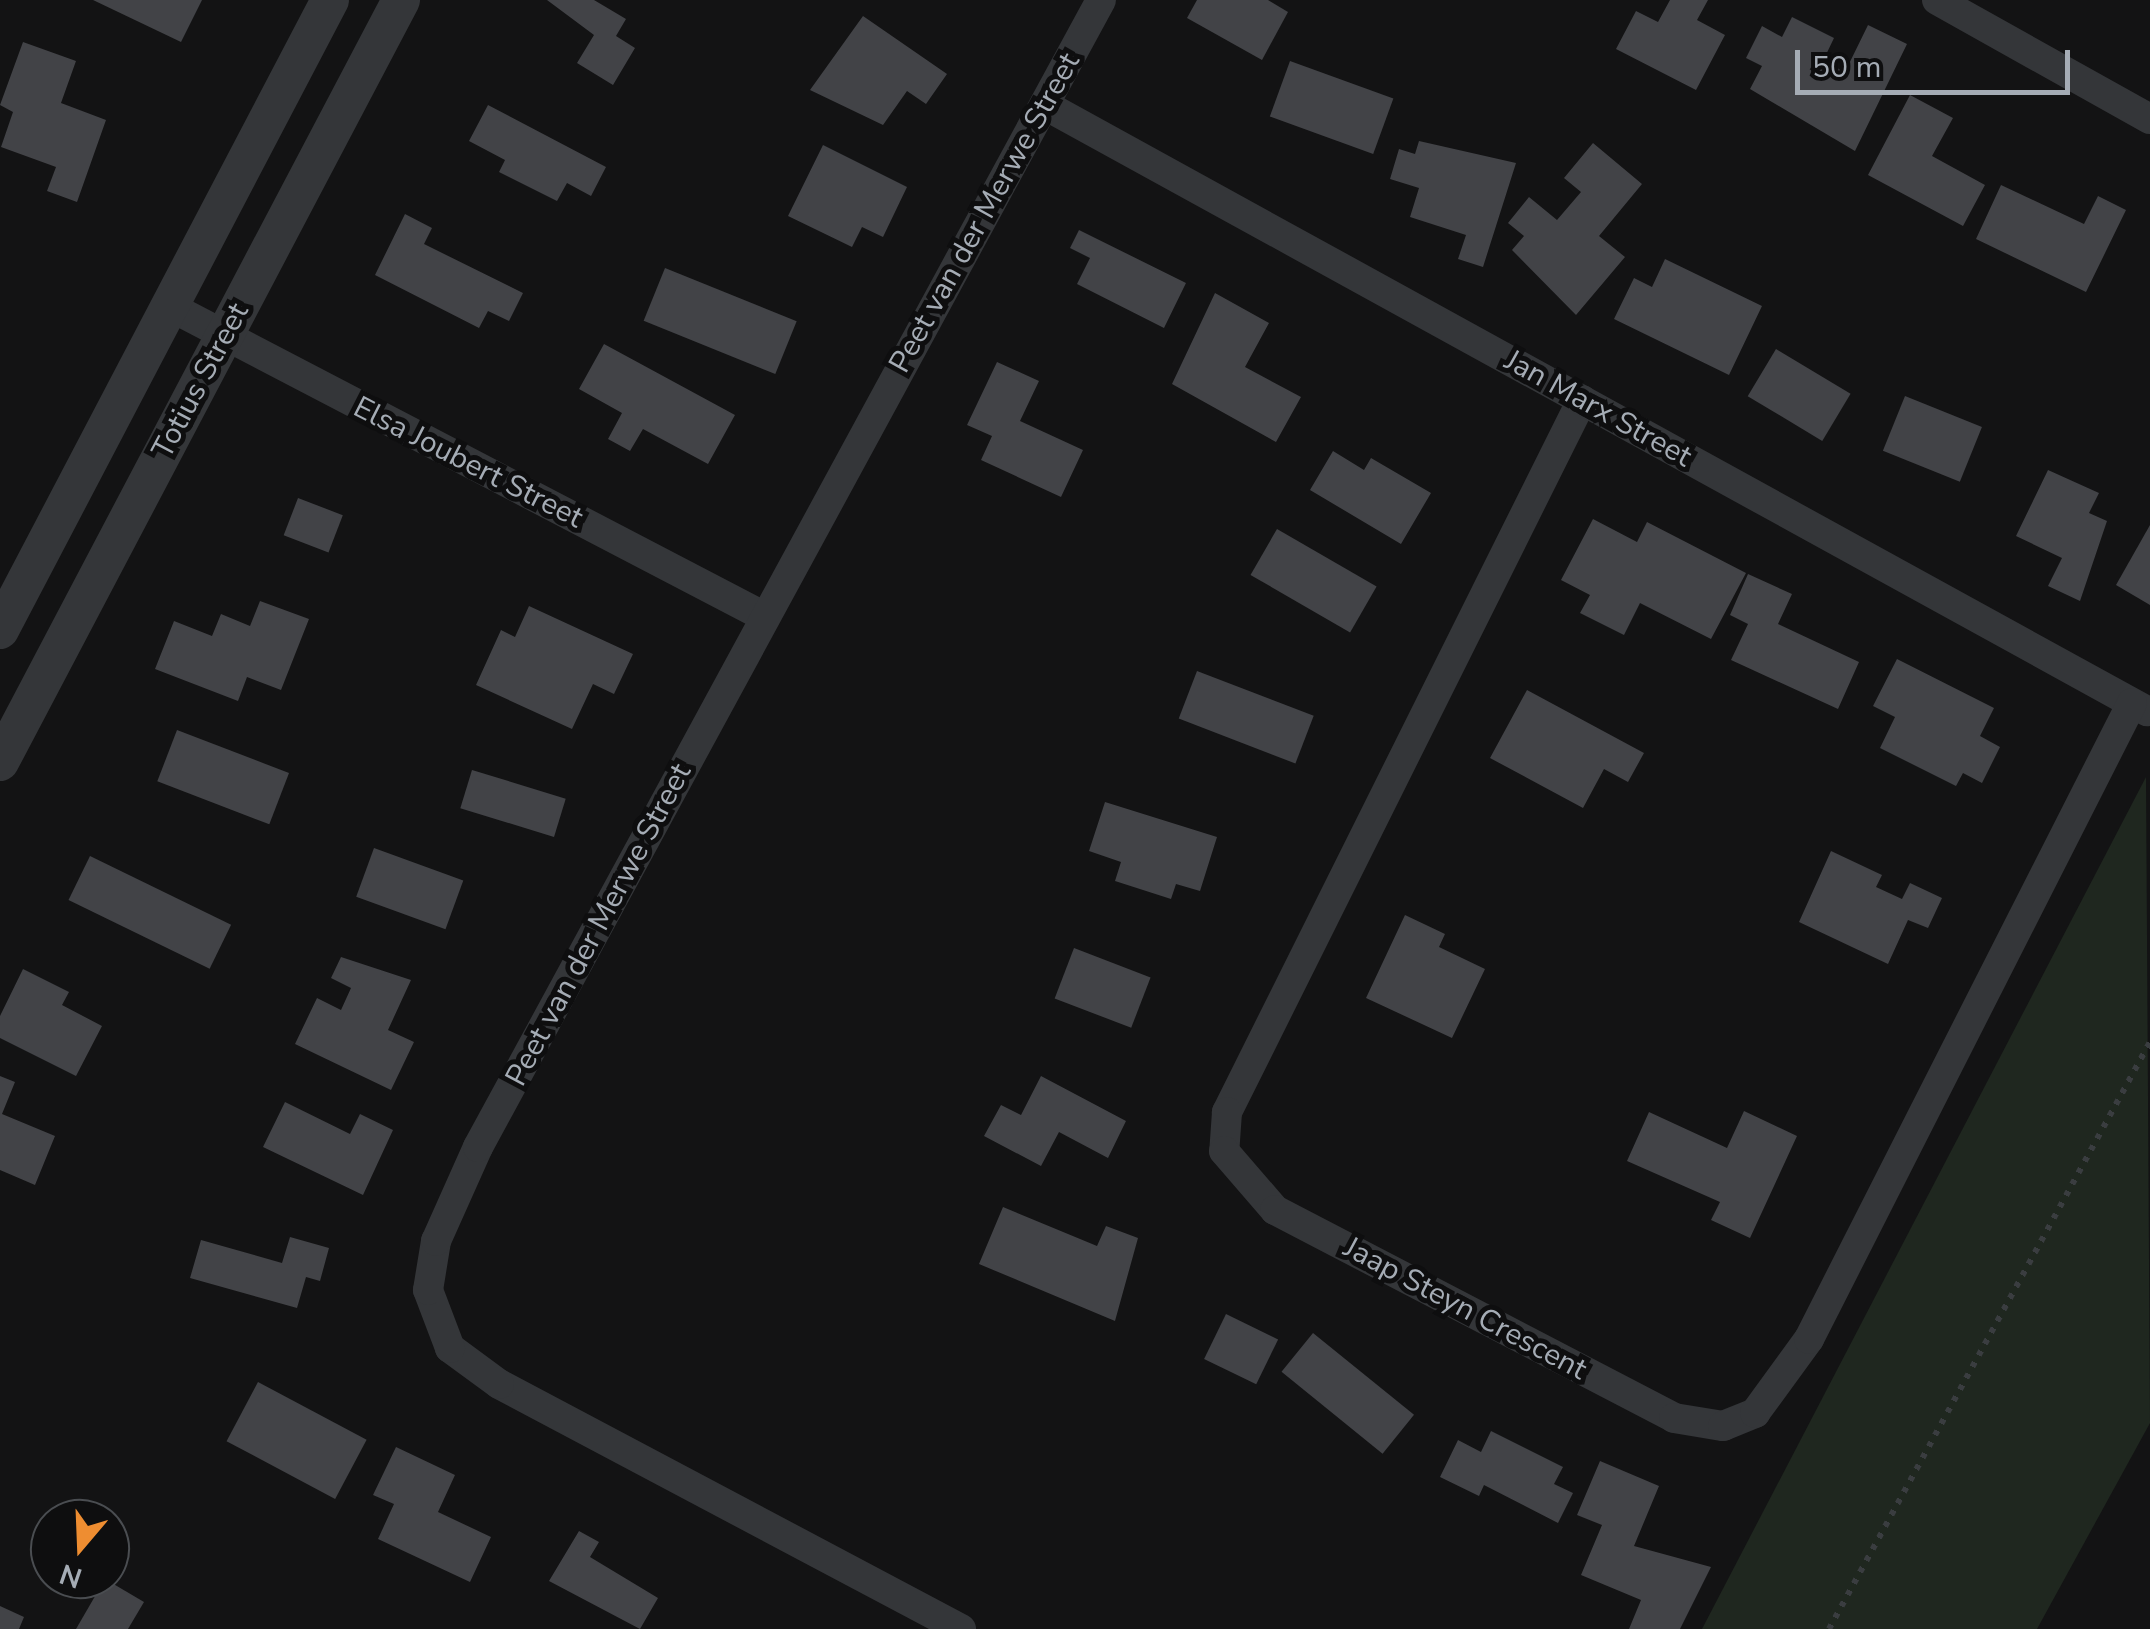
<!DOCTYPE html>
<style>
body{margin:0}
#map{position:relative;width:2150px;height:1629px;overflow:hidden;background:#131314;font-family:"Nunito Sans",sans-serif}
div>[style]{position:absolute}
.green>*{inset:0;background:#1f271f}
.building>*{inset:0;background:#424347;transform-origin:0 0}
.path>*{height:6px;margin-top:-3px;transform-origin:0;background:repeating-linear-gradient(90deg,#3a3d40 0 5px,transparent 0 13px)}
.minor>*{height:30px;margin:-15px;padding:0 15px;transform-origin:15px;border-radius:15px;background:#343639}
.tertiary>*{height:38px;margin:-19px;padding:0 19px;transform-origin:19px;border-radius:19px;background:#343639}
span{translate:-50% -50%;white-space:nowrap;text-align:center;line-height:1.15;-webkit-text-stroke:10px #0e0e0f;paint-order:stroke}
.street-label{font-size:30px;color:#a5acb5}
.north{position:absolute;left:30px;top:1499px;width:100px;height:100px;box-sizing:border-box;background:#0e0e0f;border:2px solid #4a4d51;border-radius:50%;rotate:199deg;font-size:28px;font-weight:700;line-height:40px;text-align:center;color:#a5acb5}
.north::after{content:'';display:block;margin:auto;width:35px;height:45px;background:#ee8d31;clip-path:polygon(50% 0,100% 100%,50% 72%,0 100%)}
.scale{position:absolute;left:1795px;top:50px;width:275px;height:45px;box-sizing:border-box;border:5px solid #a5acb5;border-top:0;padding-left:12px;font-size:30px;line-height:35px;white-space:nowrap;color:#a5acb5;-webkit-text-stroke:8px #0e0e0f;paint-order:stroke}
</style>
<div id="map">
<div class="green">
<div style="clip-path:polygon(2146px 777px,2150px 1423px,2037px 1629px,1702px 1629px)"></div>
</div>
<div class="building">
<div style="clip-path:polygon(93px 0,202px 0,181px 42px)"></div>
<div style="clip-path:polygon(547px 0,594px 0,626px 19px,616px 36px,635px 48px,613px 85px,577px 63px,594px 35px)"></div>
<div style="clip-path:polygon(1197px 0,1268px 0,1288px 12px,1262px 60px,1187px 18px)"></div>
<div style="clip-path:polygon(1670px 0,1708px 0,1697px 20px,1725px 35px,1696px 90px,1616px 49px,1636px 11px,1658px 22px)"></div>
<div style="clip-path:polygon(863px 16px,947px 74px,926px 104px,907px 91px,883px 125px,810px 90px)"></div>
<div style="clip-path:polygon(1792px 17px,1834px 38px,1823px 61px,1845px 72px,1868px 25px,1907px 44px,1855px 151px,1750px 89px,1762px 66px,1746px 58px,1762px 26px,1782px 37px)"></div>
<div style="clip-path:polygon(23px 42px,76px 61px,61px 103px,106px 120px,77px 202px,47px 191px,56px 167px,1px 147px,13px 112px,0 105px)"></div>
<div style="left:1290px;top:61px;width:110px;height:59px;rotate:20deg"></div>
<div style="clip-path:polygon(1910px 95px,1953px 118px,1932px 156px,1985px 185px,1963px 226px,1868px 175px)"></div>
<div style="clip-path:polygon(488px 105px,606px 167px,591px 196px,567px 183px,557px 201px,499px 172px,505px 160px,469px 141px)"></div>
<div style="clip-path:polygon(1419px 141px,1516px 163px,1483px 267px,1458px 259px,1466px 235px,1410px 217px,1419px 188px,1390px 179px,1399px 149px,1415px 154px)"></div>
<div style="clip-path:polygon(1593px 143px,1642px 184px,1599px 236px,1625px 257px,1576px 315px,1512px 250px,1524px 236px,1508px 223px,1529px 197px,1557px 220px,1581px 192px,1564px 178px)"></div>
<div style="clip-path:polygon(823px 145px,907px 187px,883px 237px,862px 227px,852px 247px,788px 216px)"></div>
<div style="clip-path:polygon(2001px 185px,2084px 224px,2098px 196px,2126px 210px,2086px 292px,1976px 239px)"></div>
<div style="clip-path:polygon(405px 214px,432px 228px,424px 244px,523px 293px,509px 321px,488px 311px,479px 328px,375px 275px)"></div>
<div style="clip-path:polygon(1079px 230px,1186px 283px,1164px 328px,1077px 284px,1090px 258px,1070px 248px)"></div>
<div style="clip-path:polygon(1665px 259px,1762px 306px,1729px 375px,1614px 319px,1634px 278px,1652px 287px)"></div>
<div style="left:665px;top:268px;width:142px;height:57px;rotate:22deg"></div>
<div style="clip-path:polygon(1215px 293px,1269px 323px,1245px 367px,1301px 397px,1276px 442px,1172px 384px)"></div>
<div style="clip-path:polygon(604px 344px,735px 415px,708px 464px,643px 429px,630px 451px,608px 439px,622px 413px,579px 389px)"></div>
<div style="left:1776px;top:349px;width:87px;height:55px;rotate:31deg"></div>
<div style="clip-path:polygon(997px 362px,1039px 381px,1020px 421px,1083px 450px,1061px 497px,981px 460px,992px 436px,967px 425px)"></div>
<div style="left:1905px;top:396px;width:83px;height:59px;rotate:22deg"></div>
<div style="clip-path:polygon(1333px 451px,1364px 470px,1371px 458px,1431px 493px,1401px 544px,1310px 490px)"></div>
<div style="clip-path:polygon(2048px 470px,2099px 493px,2089px 513px,2107px 521px,2080px 601px,2048px 586px,2062px 558px,2016px 536px)"></div>
<div style="left:298px;top:498px;width:48px;height:40px;rotate:21deg"></div>
<div style="clip-path:polygon(1593px 519px,1637px 542px,1647px 522px,1746px 573px,1711px 639px,1640px 603px,1624px 635px,1580px 613px,1590px 595px,1561px 580px)"></div>
<div style="clip-path:polygon(2150px 525px,2150px 605px,2116px 585px)"></div>
<div style="left:1277px;top:529px;width:115px;height:53px;rotate:30deg"></div>
<div style="clip-path:polygon(1748px 574px,1792px 594px,1778px 624px,1859px 662px,1838px 709px,1731px 660px,1748px 624px,1730px 615px)"></div>
<div style="clip-path:polygon(260px 601px,309px 619px,281px 690px,247px 677px,238px 701px,155px 669px,174px 621px,212px 636px,221px 614px,250px 626px)"></div>
<div style="clip-path:polygon(529px 606px,633px 654px,614px 694px,593px 684px,572px 729px,476px 685px,501px 630px,515px 637px)"></div>
<div style="clip-path:polygon(1897px 659px,1994px 708px,1980px 736px,2000px 747px,1982px 783px,1963px 773px,1956px 786px,1880px 748px,1895px 717px,1873px 706px)"></div>
<div style="left:1197px;top:671px;width:125px;height:51px;rotate:21deg"></div>
<div style="clip-path:polygon(1527px 690px,1644px 753px,1628px 782px,1604px 769px,1583px 808px,1490px 758px)"></div>
<div style="left:177px;top:730px;width:120px;height:55px;rotate:21deg"></div>
<div style="left:472px;top:770px;width:98px;height:40px;rotate:17deg"></div>
<div style="clip-path:polygon(1105px 802px,1217px 837px,1200px 891px,1176px 884px,1171px 899px,1115px 881px,1121px 862px,1089px 851px)"></div>
<div style="left:374px;top:848px;width:95px;height:52px;rotate:20deg"></div>
<div style="clip-path:polygon(1831px 851px,1882px 875px,1876px 887px,1902px 899px,1910px 883px,1942px 898px,1928px 928px,1908px 920px,1888px 964px,1799px 922px)"></div>
<div style="left:90px;top:856px;width:157px;height:49px;rotate:26deg"></div>
<div style="clip-path:polygon(1405px 915px,1445px 934px,1439px 947px,1485px 969px,1452px 1038px,1366px 998px)"></div>
<div style="left:1074px;top:948px;width:82px;height:54px;rotate:21deg"></div>
<div style="clip-path:polygon(341px 957px,411px 980px,388px 1030px,414px 1042px,391px 1090px,295px 1044px,317px 998px,341px 1010px,351px 988px,331px 978px)"></div>
<div style="clip-path:polygon(23px 969px,69px 992px,62px 1005px,102px 1026px,76px 1076px,0 1038px,0 1016px)"></div>
<div style="clip-path:polygon(0 1076px,15px 1082px,2px 1114px,55px 1136px,35px 1185px,0 1170px)"></div>
<div style="clip-path:polygon(1041px 1076px,1126px 1121px,1108px 1158px,1059px 1132px,1041px 1166px,984px 1136px,1001px 1105px,1021px 1115px)"></div>
<div style="clip-path:polygon(285px 1102px,350px 1134px,360px 1114px,393px 1130px,363px 1195px,263px 1147px)"></div>
<div style="clip-path:polygon(1744px 1111px,1797px 1136px,1750px 1238px,1711px 1220px,1720px 1202px,1627px 1161px,1649px 1112px,1727px 1148px)"></div>
<div style="clip-path:polygon(1003px 1207px,1097px 1246px,1106px 1226px,1138px 1238px,1115px 1321px,979px 1264px)"></div>
<div style="clip-path:polygon(290px 1237px,329px 1248px,320px 1281px,306px 1277px,297px 1308px,190px 1278px,201px 1240px,282px 1263px)"></div>
<div style="left:1226px;top:1314px;width:58px;height:50px;rotate:26deg"></div>
<div style="left:1313px;top:1333px;width:130px;height:50px;rotate:39deg"></div>
<div style="left:258px;top:1382px;width:123px;height:67px;rotate:28deg"></div>
<div style="clip-path:polygon(1491px 1431px,1563px 1467px,1554px 1484px,1573px 1493px,1558px 1523px,1484px 1485px,1479px 1496px,1440px 1477px,1458px 1440px,1481px 1452px)"></div>
<div style="clip-path:polygon(396px 1447px,455px 1475px,438px 1512px,491px 1537px,470px 1582px,378px 1539px,394px 1504px,373px 1495px)"></div>
<div style="clip-path:polygon(1600px 1461px,1659px 1486px,1634px 1546px,1711px 1567px,1680px 1629px,1629px 1629px,1641px 1600px,1581px 1575px,1602px 1525px,1577px 1515px)"></div>
<div style="clip-path:polygon(579px 1531px,599px 1542px,590px 1557px,658px 1598px,640px 1629px,549px 1581px)"></div>
<div style="clip-path:polygon(105px 1579px,144px 1602px,128px 1629px,76px 1629px)"></div>
<div style="clip-path:polygon(0 1606px,24px 1617px,19px 1629px,0 1629px)"></div>
</div>
<div class="path">
<div style="left:1829px;top:1629px;width:669px;rotate:-61.33deg"></div>
</div>
<div class="minor">
<div style="left:1937px;top:0;width:244px;rotate:29.2deg"></div>
<div style="left:1045px;top:105px;width:1258px;rotate:28.81deg"></div>
<div style="left:171px;top:307px;width:670px;rotate:27.56deg"></div>
<div style="left:1582px;top:400px;width:796px;rotate:116.5deg"></div>
<div style="left:1227px;top:1112px;width:39px;rotate:94deg"></div>
<div style="left:1224px;top:1151px;width:78px;rotate:49.2deg"></div>
<div style="left:1275px;top:1210px;width:450px;rotate:27.5deg"></div>
<div style="left:1674px;top:1418px;width:50px;rotate:9.3deg"></div>
<div style="left:1723px;top:1426px;width:35px;rotate:-22deg"></div>
<div style="left:1755px;top:1413px;width:92px;rotate:-53.9deg"></div>
<div style="left:1809px;top:1339px;width:713px;rotate:-63.08deg"></div>
<div style="left:961px;top:1629px;width:523px;rotate:-152.06deg"></div>
<div style="left:499px;top:1384px;width:61px;rotate:-143.7deg"></div>
<div style="left:450px;top:1348px;width:62px;rotate:-110.8deg"></div>
<div style="left:428px;top:1290px;width:50px;rotate:-80.7deg"></div>
<div style="left:436px;top:1241px;width:103px;rotate:-65.9deg"></div>
<div style="left:478px;top:1147px;width:1305px;rotate:-61.49deg"></div>
</div>
<div class="tertiary">
<div style="left:0;top:630px;width:711px;rotate:-62.35deg"></div>
<div style="left:0;top:762px;width:861px;rotate:-62.24deg"></div>
</div>
<div class="street-label">
<span style="left:985px;top:213px;rotate:-61deg">Peet van der Merwe Street</span>
<span style="left:201px;top:381px;rotate:-62deg">Totius Street</span>
<span style="left:1598px;top:409px;rotate:29deg">Jan Marx Street</span>
<span style="left:468px;top:463px;rotate:27deg">Elsa Joubert Street</span>
<span style="left:599px;top:925px;rotate:-62deg">Peet van der Merwe Street</span>
<span style="left:1465px;top:1309px;rotate:28deg">Jaap Steyn Crescent</span>
</div>
<div class="north">N</div>
<div class="scale">50 m</div>
</div>
